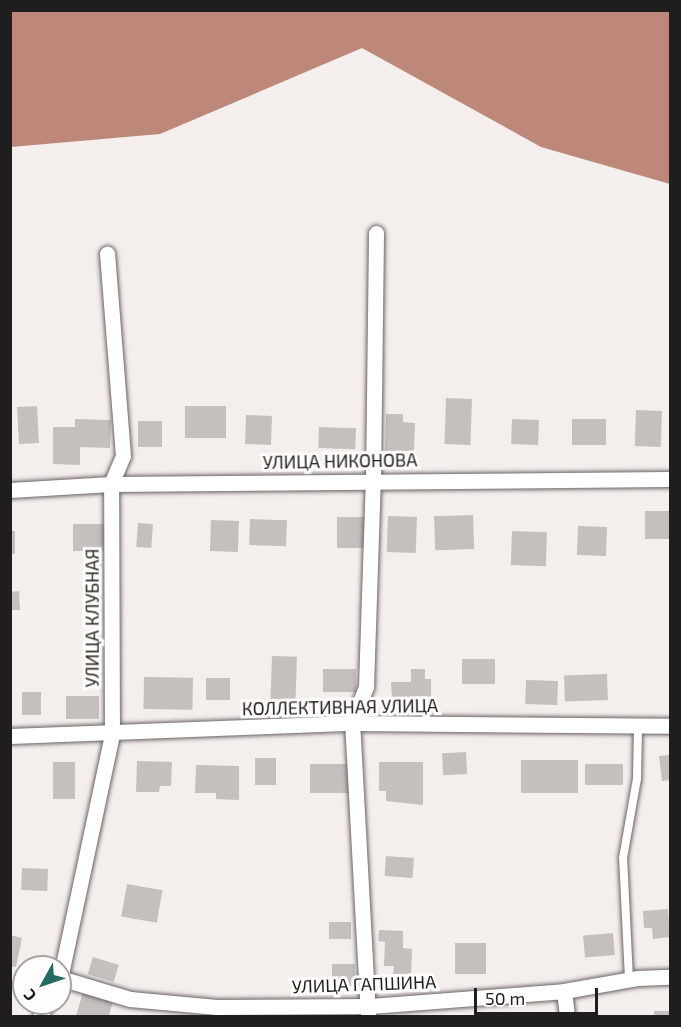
<!DOCTYPE html>
<meta charset="utf-8">
<style>
body{margin:0}
#map{position:relative;width:681px;height:1027px;overflow:hidden;background:#f4eeed;font-family:"Exo 2",sans-serif}
div>[style]{position:absolute}
.water>*{inset:0;background:#bd887a}
.building>*{inset:0;background:#c5bfbe;transform-origin:0 0}
.roads{filter:drop-shadow(0 0 2px #6a6463) drop-shadow(0 0 2px #6a6463)}
.lane>*{height:8px;margin:-4px;padding:0 4px;transform-origin:4px;border-radius:4px;background:#fff}
.street>*{height:15px;margin:-7.5px;padding:0 7.5px;transform-origin:7.5px;border-radius:7.5px;background:#fff}
span{translate:-50% -50%;white-space:nowrap;text-align:center;line-height:1.15;-webkit-text-stroke:6px #fffdfc;paint-order:stroke}
.street-label{font-size:18px;color:#1f1d1d}
.frame{position:absolute;inset:0;border:12px solid #1f1d1d;pointer-events:none}
.north{position:absolute;left:12px;top:955px;width:60px;height:60px;box-sizing:border-box;background:#fffdfc;border:2px solid #a5a3a3;border-radius:50%;rotate:230deg;font-size:16px;font-weight:700;line-height:24px;text-align:center;color:#1f1d1d}
.north::after{content:'';display:block;margin:auto;width:21px;height:27px;background:#236c63;clip-path:polygon(50% 0,100% 100%,50% 72%,0 100%)}
.scale{position:absolute;left:474px;top:988px;width:124px;height:27px;box-sizing:border-box;border:3px solid #1f1d1d;border-top:0;padding-left:8px;font-size:18px;line-height:21px;white-space:nowrap;color:#1f1d1d;-webkit-text-stroke:4px #fffdfc;paint-order:stroke}
</style>
<div id="map">
<div class="water">
<div style="clip-path:polygon(11px 10px,670px 11px,670px 184px,541px 147px,362px 48px,160px 134px,11px 147px)"></div>
</div>
<div class="building">
<div style="left:446px;top:398px;width:26px;height:46px;rotate:2deg"></div>
<div style="left:37px;top:406px;width:37px;height:20px;rotate:87deg"></div>
<div style="left:226px;top:406px;width:32px;height:41px;rotate:90deg"></div>
<div style="left:636px;top:410px;width:26px;height:36px;rotate:2deg"></div>
<div style="clip-path:polygon(386px 414px,403px 414px,403px 422px,415px 423px,414px 451px,385px 451px)"></div>
<div style="left:246px;top:415px;width:26px;height:29px;rotate:2deg"></div>
<div style="clip-path:polygon(75px 419px,111px 420px,110px 448px,80px 447px,80px 465px,53px 464px,53px 427px,75px 427px)"></div>
<div style="left:512px;top:419px;width:27px;height:25px;rotate:2deg"></div>
<div style="left:572px;top:419px;width:34px;height:26px"></div>
<div style="left:138px;top:421px;width:24px;height:26px"></div>
<div style="left:319px;top:427px;width:37px;height:21px;rotate:2deg"></div>
<div style="left:670px;top:511px;width:28px;height:25px;rotate:90deg"></div>
<div style="left:473px;top:515px;width:34px;height:39px;rotate:88deg"></div>
<div style="left:388px;top:516px;width:29px;height:36px;rotate:2deg"></div>
<div style="left:337px;top:517px;width:29px;height:31px"></div>
<div style="left:250px;top:519px;width:37px;height:26px;rotate:2deg"></div>
<div style="left:211px;top:520px;width:28px;height:31px;rotate:2deg"></div>
<div style="left:138px;top:523px;width:15px;height:24px;rotate:4deg"></div>
<div style="left:73px;top:524px;width:32px;height:27px"></div>
<div style="left:578px;top:526px;width:29px;height:29px;rotate:2deg"></div>
<div style="left:10px;top:531px;width:5px;height:23px"></div>
<div style="left:512px;top:531px;width:35px;height:34px;rotate:2deg"></div>
<div style="clip-path:polygon(19px 591px,20px 610px,10px 610px,10px 592px)"></div>
<div style="left:272px;top:656px;width:25px;height:52px;rotate:2deg"></div>
<div style="left:462px;top:659px;width:33px;height:25px"></div>
<div style="left:323px;top:669px;width:33px;height:23px"></div>
<div style="clip-path:polygon(411px 669px,425px 669px,425px 679px,431px 679px,431px 697px,392px 698px,391px 682px,411px 682px)"></div>
<div style="left:607px;top:674px;width:26px;height:43px;rotate:88deg"></div>
<div style="left:144px;top:677px;width:49px;height:32px;rotate:1deg"></div>
<div style="left:206px;top:678px;width:24px;height:22px"></div>
<div style="left:526px;top:680px;width:32px;height:24px;rotate:2deg"></div>
<div style="left:22px;top:692px;width:19px;height:23px"></div>
<div style="left:66px;top:696px;width:33px;height:23px"></div>
<div style="left:466px;top:752px;width:22px;height:24px;rotate:87deg"></div>
<div style="clip-path:polygon(670px 755px,670px 780px,662px 781px,659px 756px)"></div>
<div style="left:255px;top:758px;width:21px;height:27px"></div>
<div style="left:521px;top:760px;width:57px;height:33px"></div>
<div style="clip-path:polygon(137px 761px,172px 762px,171px 786px,160px 786px,159px 792px,136px 792px)"></div>
<div style="left:53px;top:762px;width:22px;height:37px"></div>
<div style="clip-path:polygon(379px 762px,423px 762px,423px 805px,386px 801px,386px 791px,379px 791px)"></div>
<div style="left:310px;top:764px;width:39px;height:29px"></div>
<div style="left:585px;top:764px;width:38px;height:21px"></div>
<div style="clip-path:polygon(196px 765px,239px 766px,239px 800px,216px 799px,216px 793px,195px 793px)"></div>
<div style="left:386px;top:856px;width:28px;height:20px;rotate:4deg"></div>
<div style="left:22px;top:868px;width:26px;height:22px;rotate:2deg"></div>
<div style="left:127px;top:884px;width:36px;height:33px;rotate:10deg"></div>
<div style="clip-path:polygon(668px 909px,670px 937px,653px 939px,652px 928px,644px 928px,643px 911px)"></div>
<div style="left:329px;top:922px;width:22px;height:17px"></div>
<div style="clip-path:polygon(379px 930px,403px 931px,403px 948px,412px 949px,411px 975px,393px 974px,394px 966px,384px 966px,385px 942px,378px 941px)"></div>
<div style="left:613px;top:933px;width:22px;height:30px;rotate:85deg"></div>
<div style="clip-path:polygon(10px 935px,22px 938px,16px 967px,10px 966px)"></div>
<div style="left:455px;top:943px;width:31px;height:31px"></div>
<div style="left:93px;top:957px;width:27px;height:18px;rotate:17deg"></div>
<div style="left:332px;top:964px;width:23px;height:22px"></div>
<div style="clip-path:polygon(83px 992px,113px 1001px,109px 1016px,76px 1016px)"></div>
<div style="left:654px;top:1011px;width:16px;height:5px"></div>
</div>
<div class="roads">
<div class="lane">
<div style="left:629px;top:979px;width:121px;rotate:-92.8deg"></div>
<div style="left:623px;top:858px;width:80px;rotate:-80deg"></div>
<div style="left:637px;top:779px;width:52px;rotate:-88.9deg"></div>
</div>
<div class="street">
<div style="left:10px;top:490px;width:101px;rotate:-3.4deg"></div>
<div style="left:111px;top:484px;width:559px;rotate:-0.51deg"></div>
<div style="left:10px;top:736px;width:342px;rotate:-2.2deg"></div>
<div style="left:352px;top:723px;width:318px;rotate:0.5deg"></div>
<div style="left:60px;top:978px;width:73px;rotate:16.7deg"></div>
<div style="left:130px;top:999px;width:87px;rotate:5.3deg"></div>
<div style="left:217px;top:1007px;width:153px;rotate:-0.4deg"></div>
<div style="left:370px;top:1006px;width:195px;rotate:-4.4deg"></div>
<div style="left:564px;top:991px;width:74px;rotate:-10.1deg"></div>
<div style="left:637px;top:978px;width:33px;rotate:-2deg"></div>
<div style="left:60px;top:979px;width:249px;rotate:-78deg"></div>
<div style="left:112px;top:735px;width:251px;rotate:-90.2deg"></div>
<div style="left:111px;top:484px;width:30px;rotate:-67deg"></div>
<div style="left:123px;top:456px;width:203px;rotate:-94.5deg"></div>
<div style="left:564px;top:991px;width:25px;rotate:83deg"></div>
<div style="left:40px;top:1016px;width:15px;rotate:-62deg"></div>
<div style="left:368px;top:1016px;width:293px;rotate:-93.1deg"></div>
<div style="left:352px;top:723px;width:39px;rotate:-69deg"></div>
<div style="left:366px;top:687px;width:207px;rotate:-88.1deg"></div>
<div style="left:373px;top:480px;width:247px;rotate:-89.3deg"></div>
</div>
</div>
<div class="street-label">
<span style="left:340px;top:461px;rotate:-1deg">УЛИЦА НИКОНОВА</span>
<span style="left:92px;top:618px;rotate:-90deg">УЛИЦА КЛУБНАЯ</span>
<span style="left:340px;top:707px;rotate:-1deg">КОЛЛЕКТИВНАЯ УЛИЦА</span>
<span style="left:364px;top:984px;rotate:-2deg">УЛИЦА ГАПШИНА</span>
</div>
<div class="frame"></div>
<div class="north">С</div>
<div class="scale">50 m</div>
</div>
